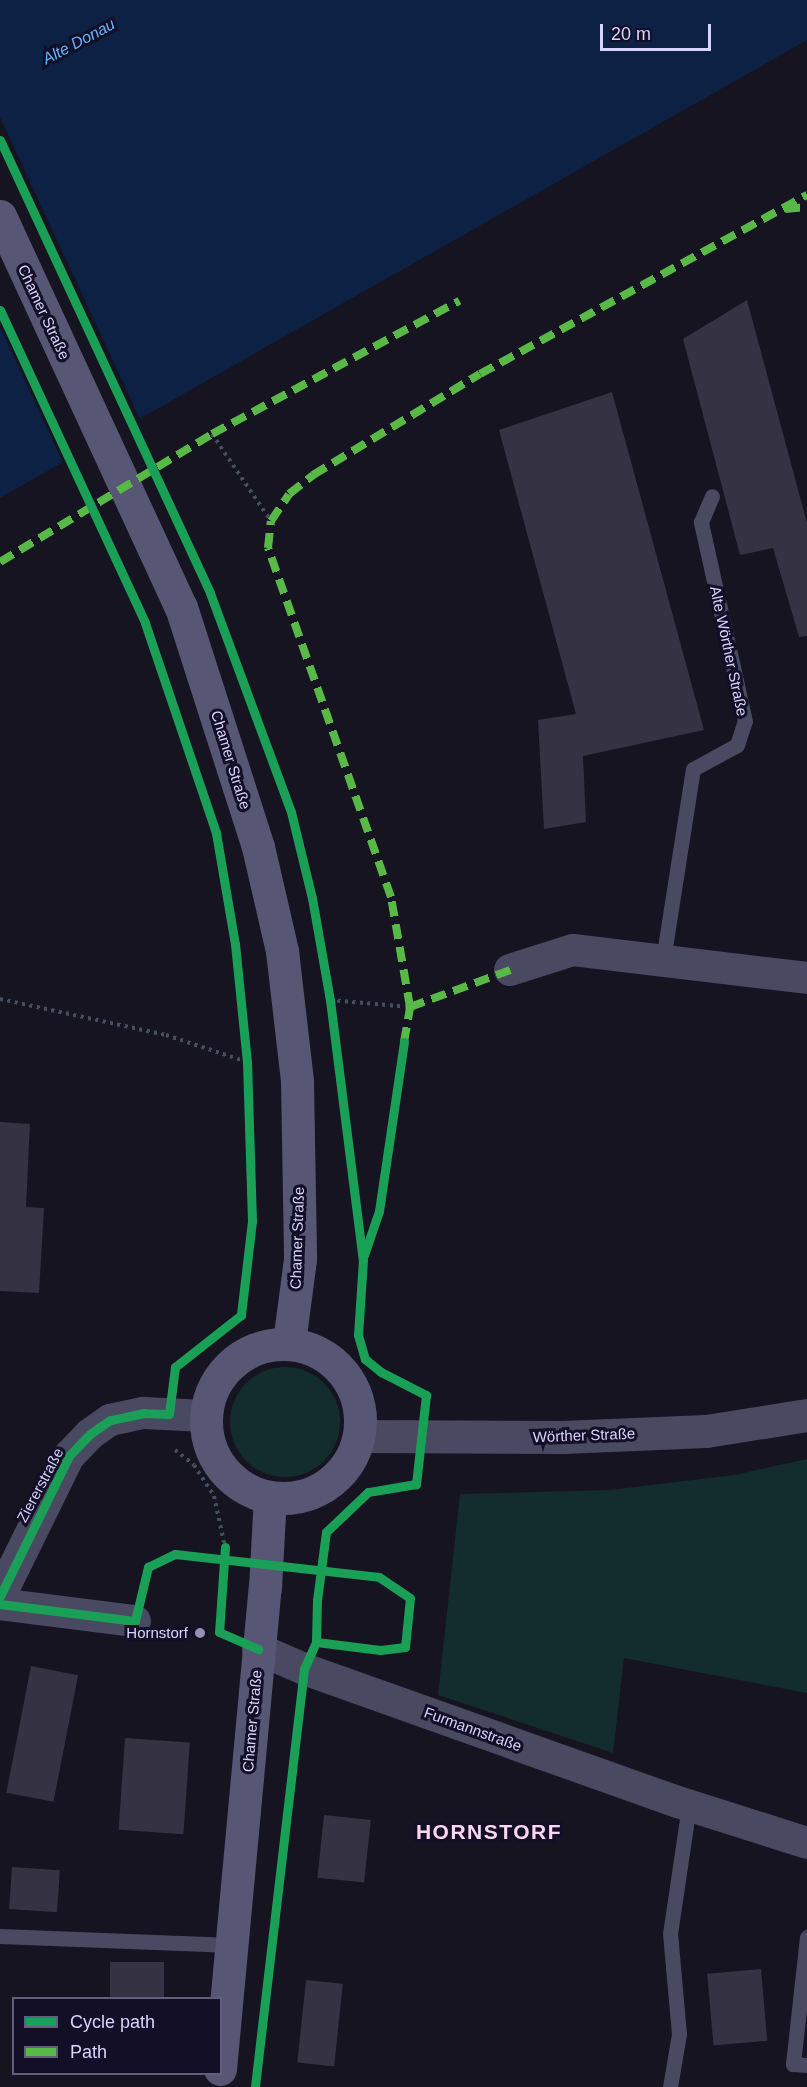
<!DOCTYPE html>
<meta charset="utf-8">
<style>
body{margin:0}
#map{position:relative;width:807px;height:2087px;overflow:hidden;background:#161421;font-family:Arial,sans-serif}
div>[style]{position:absolute}
.green>*{inset:0;background:#132c2d}
.round{border-radius:50%}
.water>*{inset:0;background:#0d2144}
.pier>*{inset:0;background:#161421}
.building>*{inset:0;background:#343243;transform-origin:0 0}
.path>*{height:4px;margin-top:-2px;transform-origin:0;background:repeating-linear-gradient(90deg,#44505f 0 3px,transparent 0 7.5px)}
.service>*{height:15px;margin:-7.5px;padding:0 7.5px;transform-origin:7.5px;border-radius:7.5px;background:#4a4962}
.minor>*{height:32px;margin:-16px;padding:0 16px;transform-origin:16px;border-radius:16px;background:#4a4962}
.tertiary>*{height:33px;margin:-16.5px;padding:0 16.5px;transform-origin:16.5px;border-radius:16.5px;background:#4a4962}
.secondary>*{height:33px;margin:-16.5px;padding:0 16.5px;transform-origin:16.5px;border-radius:16.5px;background:#575674}
.secondary>.ring{margin:-16.5px;padding:0;box-sizing:content-box;background:none;border:33px solid #575674;border-radius:50%}
.quiet>*{height:8px;margin-top:-4px;transform-origin:0;background:repeating-linear-gradient(90deg,#58b947 0 15px,transparent 0 23px)}
.cycleway>*{height:9px;margin:-4.5px;padding:0 4.5px;transform-origin:4.5px;border-radius:4.5px;background:#1a9f57}
.dots>*{width:16px;height:16px;translate:-50% -50%;box-sizing:border-box;border:3px solid #130f26;border-radius:50%}
span{translate:-50% -50%;white-space:nowrap;text-align:center;line-height:1.15;-webkit-text-stroke:6px #130f26;paint-order:stroke}
.street-label{font-size:15px;color:#d9d4ff}
.poi-label{font-size:15px;color:#d9d4ff}
.right{translate:-100% -50%;text-align:right}
.water-label{font-size:16px;color:#62b6ff;font-style:italic}
.district-label{font-size:21px;color:#ffd6f0;font-weight:700;letter-spacing:1.5px}
.legend{position:absolute;left:12px;top:1997px;width:210px;height:78px;box-sizing:border-box;background:#130f26;border:2px solid #625e7d;margin:0;padding:8px 10px;list-style:none;font-size:18px;color:#d9d4ff}
.legend li{display:flex;align-items:center;gap:12px;height:30px}
.legend b{width:30px;border:2px solid #625e7d}
.scale{position:absolute;left:600px;top:24px;width:111px;height:27px;box-sizing:border-box;border:3px solid #d9d4ff;border-top:0;padding-left:8px;font-size:18px;line-height:21px;white-space:nowrap;color:#d9d4ff;-webkit-text-stroke:4px #130f26;paint-order:stroke}
</style>
<div id="map">
<div class="green">
<div class="round" style="left:230px;top:1367px;width:110px;height:110px"></div>
<div style="clip-path:polygon(807px 1459px,807px 1693px,624px 1658px,613px 1753px,438px 1695px,460px 1494px,610px 1490px,734px 1475px)"></div>
</div>
<div class="water">
<div style="clip-path:polygon(0 0,807px 0,807px 40px,0 498px)"></div>
</div>
<div class="pier">
<div style="clip-path:polygon(0 117px,141px 421px,64px 465px,0 327px)"></div>
</div>
<div class="building">
<div style="clip-path:polygon(747px 300px,807px 523px,807px 636px,799px 637px,773px 548px,740px 555px,683px 339px)"></div>
<div style="clip-path:polygon(612px 392px,704px 730px,583px 756px,586px 822px,544px 829px,538px 720px,576px 714px,499px 430px)"></div>
<div style="clip-path:polygon(0 1122px,30px 1124px,26px 1207px,44px 1208px,39px 1293px,0 1291px)"></div>
<div style="left:31px;top:1666px;width:48px;height:129px;rotate:11deg"></div>
<div style="left:125px;top:1738px;width:65px;height:92px;rotate:4deg"></div>
<div style="left:324px;top:1815px;width:47px;height:63px;rotate:6deg"></div>
<div style="left:12px;top:1867px;width:48px;height:42px;rotate:4deg"></div>
<div style="left:110px;top:1962px;width:54px;height:36px"></div>
<div style="left:761px;top:1969px;width:72px;height:54px;rotate:85deg"></div>
<div style="left:306px;top:1980px;width:37px;height:83px;rotate:6deg"></div>
</div>
<div class="path">
<div style="left:212px;top:434px;width:105px;rotate:55.9deg"></div>
<div style="left:0;top:999px;width:170px;rotate:12.2deg"></div>
<div style="left:166px;top:1035px;width:85px;rotate:18.4deg"></div>
<div style="left:330px;top:1000px;width:80px;rotate:5deg"></div>
<div style="left:175px;top:1450px;width:24px;rotate:38deg"></div>
<div style="left:194px;top:1465px;width:37px;rotate:57deg"></div>
<div style="left:214px;top:1496px;width:52px;rotate:77.8deg"></div>
</div>
<div class="service">
<div style="left:663px;top:960px;width:193px;rotate:-81.1deg"></div>
<div style="left:693px;top:769px;width:50px;rotate:-28.6deg"></div>
<div style="left:737px;top:745px;width:25px;rotate:-72deg"></div>
<div style="left:745px;top:721px;width:204px;rotate:-102.5deg"></div>
<div style="left:701px;top:522px;width:28px;rotate:-67deg"></div>
<div style="left:0;top:1936px;width:232px;rotate:2.2deg"></div>
<div style="left:807px;top:1937px;width:128px;rotate:96.3deg"></div>
<div style="left:793px;top:2064px;width:14px;rotate:4deg"></div>
<div style="left:670px;top:2087px;width:54px;rotate:-80.4deg"></div>
<div style="left:679px;top:2034px;width:100px;rotate:-95.1deg"></div>
<div style="left:670px;top:1934px;width:130px;rotate:-81.6deg"></div>
</div>
<div class="minor">
<div style="left:510px;top:970px;width:66px;rotate:-17.6deg"></div>
<div style="left:573px;top:950px;width:236px;rotate:6.8deg"></div>
<div style="left:0;top:1596px;width:156px;rotate:-63.8deg"></div>
<div style="left:69px;top:1456px;width:30px;rotate:-46deg"></div>
<div style="left:90px;top:1434px;width:24px;rotate:-35deg"></div>
<div style="left:110px;top:1420px;width:35px;rotate:-12deg"></div>
<div style="left:144px;top:1413px;width:61px;rotate:2.8deg"></div>
<div style="left:0;top:1604px;width:136px;rotate:7.2deg"></div>
<div style="left:258px;top:1649px;width:50px;rotate:23.5deg"></div>
<div style="left:304px;top:1669px;width:397px;rotate:19.6deg"></div>
<div style="left:678px;top:1802px;width:135px;rotate:17.6deg"></div>
</div>
<div class="tertiary">
<div style="left:359px;top:1436px;width:204px;rotate:0.3deg"></div>
<div style="left:563px;top:1437px;width:143px;rotate:-2.4deg"></div>
<div style="left:706px;top:1431px;width:102px;rotate:-9deg"></div>
</div>
<div class="secondary">
<div style="left:0;top:216px;width:431px;rotate:65.2deg"></div>
<div style="left:181px;top:607px;width:252px;rotate:72.2deg"></div>
<div style="left:258px;top:847px;width:107px;rotate:77deg"></div>
<div style="left:282px;top:951px;width:131px;rotate:83.4deg"></div>
<div style="left:297px;top:1081px;width:178px;rotate:89deg"></div>
<div style="left:300px;top:1259px;width:85px;rotate:97.5deg"></div>
<div class="ring" style="left:206px;top:1344px;width:121px;height:121px"></div>
<div style="left:220px;top:2069px;width:483px;rotate:-84.7deg"></div>
<div style="left:265px;top:1588px;width:91px;rotate:-86.9deg"></div>
</div>
<div class="quiet">
<div style="left:785px;top:209px;width:22px;rotate:-5deg"></div>
<div style="left:0;top:562px;width:248px;rotate:-31.1deg"></div>
<div style="left:212px;top:434px;width:281px;rotate:-28.3deg"></div>
<div style="left:410px;top:1007px;width:107px;rotate:-20.3deg"></div>
<div style="left:404px;top:1042px;width:36px;rotate:-80deg"></div>
<div style="left:410px;top:1007px;width:112px;rotate:-99.8deg"></div>
<div style="left:391px;top:897px;width:370px;rotate:-109.4deg"></div>
<div style="left:268px;top:548px;width:27px;rotate:-84deg"></div>
<div style="left:271px;top:521px;width:32px;rotate:-56deg"></div>
<div style="left:289px;top:494px;width:31px;rotate:-38deg"></div>
<div style="left:313px;top:475px;width:195px;rotate:-31.2deg"></div>
<div style="left:480px;top:374px;width:373px;rotate:-28.7deg"></div>
</div>
<div class="cycleway">
<div style="left:0;top:140px;width:499px;rotate:65.1deg"></div>
<div style="left:210px;top:593px;width:233px;rotate:69.7deg"></div>
<div style="left:291px;top:812px;width:89px;rotate:76.3deg"></div>
<div style="left:312px;top:898px;width:104px;rotate:80deg"></div>
<div style="left:330px;top:1000px;width:262px;rotate:82.8deg"></div>
<div style="left:363px;top:1260px;width:75px;rotate:93.8deg"></div>
<div style="left:358px;top:1335px;width:25px;rotate:74deg"></div>
<div style="left:365px;top:1359px;width:21px;rotate:39deg"></div>
<div style="left:381px;top:1372px;width:51px;rotate:27.1deg"></div>
<div style="left:426px;top:1395px;width:90px;rotate:96.4deg"></div>
<div style="left:416px;top:1484px;width:49px;rotate:170.5deg"></div>
<div style="left:368px;top:1492px;width:58px;rotate:136.4deg"></div>
<div style="left:326px;top:1532px;width:69px;rotate:97.5deg"></div>
<div style="left:317px;top:1600px;width:42px;rotate:91.4deg"></div>
<div style="left:316px;top:1642px;width:30px;rotate:114deg"></div>
<div style="left:304px;top:1669px;width:421px;rotate:96.7deg"></div>
<div style="left:0;top:310px;width:345px;rotate:65.1deg"></div>
<div style="left:145px;top:623px;width:222px;rotate:71.3deg"></div>
<div style="left:216px;top:833px;width:113px;rotate:80.3deg"></div>
<div style="left:235px;top:944px;width:119px;rotate:84.2deg"></div>
<div style="left:247px;top:1062px;width:159px;rotate:88.2deg"></div>
<div style="left:252px;top:1221px;width:95px;rotate:96.7deg"></div>
<div style="left:241px;top:1315px;width:84px;rotate:141.8deg"></div>
<div style="left:175px;top:1367px;width:47px;rotate:97.3deg"></div>
<div style="left:169px;top:1414px;width:25px;rotate:-178deg"></div>
<div style="left:144px;top:1413px;width:35px;rotate:168deg"></div>
<div style="left:110px;top:1420px;width:24px;rotate:145deg"></div>
<div style="left:90px;top:1434px;width:30px;rotate:134deg"></div>
<div style="left:69px;top:1456px;width:156px;rotate:116.2deg"></div>
<div style="left:364px;top:1255px;width:46px;rotate:-71.2deg"></div>
<div style="left:379px;top:1211px;width:171px;rotate:-81.6deg"></div>
<div style="left:225px;top:1547px;width:85px;rotate:94deg"></div>
<div style="left:219px;top:1632px;width:43px;rotate:23.6deg"></div>
<div style="left:0;top:1604px;width:136px;rotate:7.2deg"></div>
<div style="left:135px;top:1621px;width:56px;rotate:-76.5deg"></div>
<div style="left:148px;top:1567px;width:30px;rotate:-26deg"></div>
<div style="left:175px;top:1554px;width:205px;rotate:6.4deg"></div>
<div style="left:379px;top:1577px;width:37px;rotate:34deg"></div>
<div style="left:410px;top:1598px;width:49px;rotate:95.8deg"></div>
<div style="left:405px;top:1647px;width:25px;rotate:173deg"></div>
<div style="left:380px;top:1650px;width:64px;rotate:-172.9deg"></div>
</div>
<div class="dots">
<div style="left:200px;top:1633px;background:#9591b1"></div>
</div>
<div class="street-label">
<span style="left:44px;top:312px;rotate:65deg">Chamer Straße</span>
<span style="left:729px;top:651px;rotate:78deg">Alte Wörther Straße</span>
<span style="left:231px;top:760px;rotate:73deg">Chamer Straße</span>
<span style="left:297px;top:1238px;rotate:-88deg">Chamer Straße</span>
<span style="left:584px;top:1435px;rotate:-2deg">Wörther Straße</span>
<span style="left:40px;top:1485px;rotate:-62deg">Ziererstraße</span>
<span style="left:252px;top:1721px;rotate:-85deg">Chamer Straße</span>
<span style="left:473px;top:1729px;rotate:20deg">Furmannstraße</span>
</div>
<div class="poi-label">
<span class="right" style="left:188px;top:1633px">Hornstorf</span>
</div>
<div class="water-label">
<span style="left:79px;top:42px;rotate:-28deg">Alte Donau</span>
</div>
<div class="district-label">
<span style="left:489px;top:1832px">HORNSTORF</span>
</div>
<ul class="legend">
<li><b style="height:8px;background:#1a9f57"></b>Cycle path</li>
<li><b style="height:8px;background:#58b947"></b>Path</li>
</ul>
<div class="scale">20 m</div>
</div>
